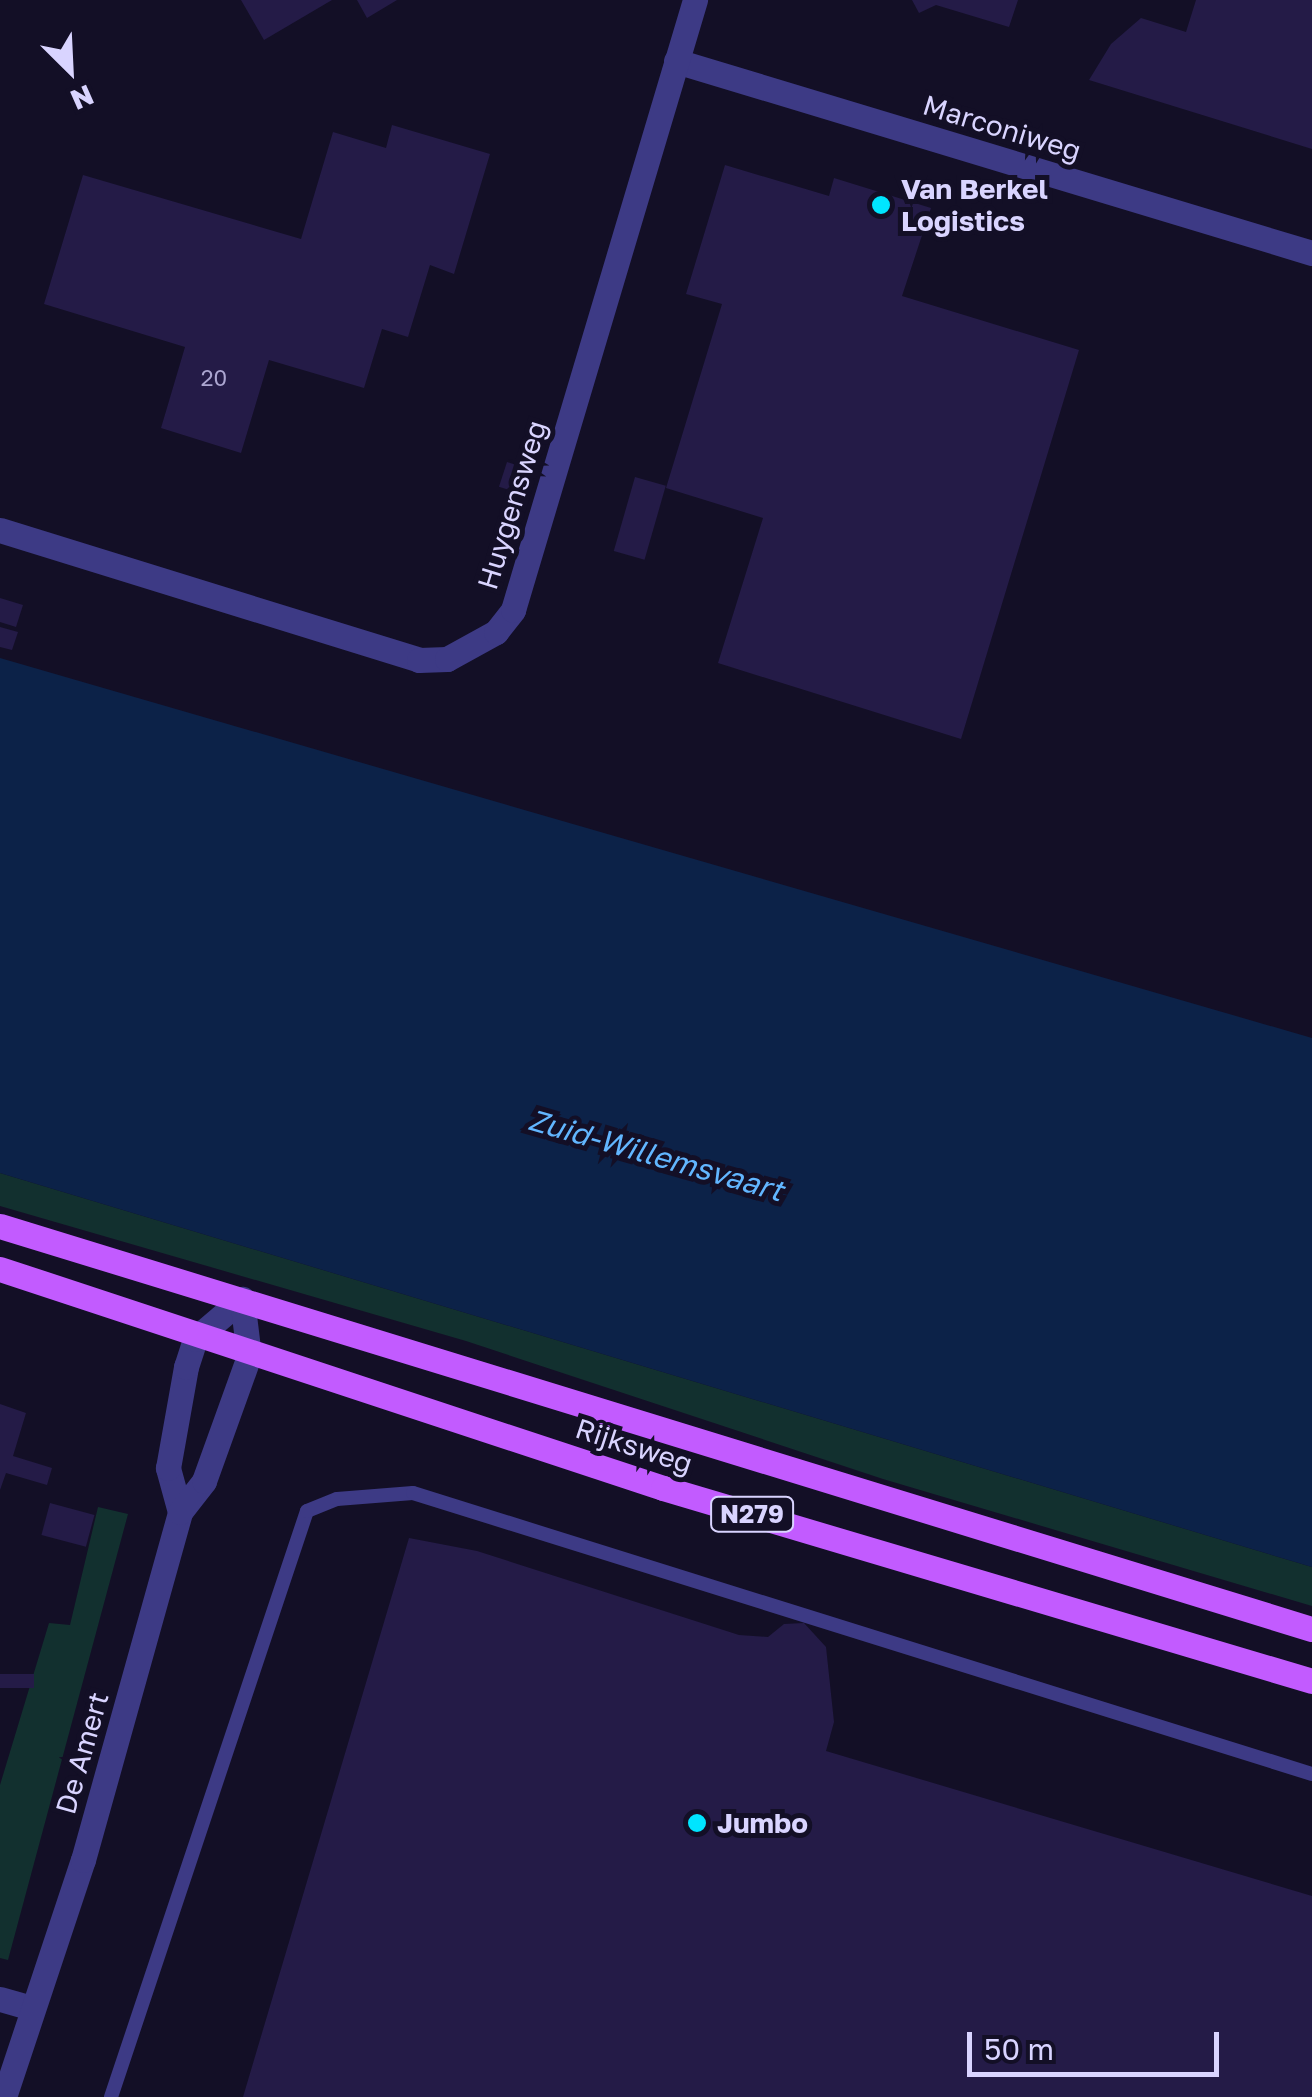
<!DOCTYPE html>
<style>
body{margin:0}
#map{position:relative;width:1312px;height:2097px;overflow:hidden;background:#130f26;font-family:"Golos Text",sans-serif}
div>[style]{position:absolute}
.green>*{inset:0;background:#12302f}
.water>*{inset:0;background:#0c2248}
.building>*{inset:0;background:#241b47;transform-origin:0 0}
.lane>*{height:14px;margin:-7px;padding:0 7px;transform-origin:7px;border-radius:7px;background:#3d3a85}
.street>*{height:25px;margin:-12.5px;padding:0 12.5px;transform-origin:12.5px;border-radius:12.5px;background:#3d3a85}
.primary>*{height:25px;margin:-12.5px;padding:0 12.5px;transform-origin:12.5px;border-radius:12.5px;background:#c25bff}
.dots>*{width:28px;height:28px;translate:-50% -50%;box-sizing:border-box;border:5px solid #130f26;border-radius:50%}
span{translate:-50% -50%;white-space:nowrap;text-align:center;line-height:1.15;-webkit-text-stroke:10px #130f26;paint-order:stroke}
.number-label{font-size:22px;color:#aca6d1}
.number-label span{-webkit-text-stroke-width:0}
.shield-label span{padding:2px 8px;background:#130f26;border:2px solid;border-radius:8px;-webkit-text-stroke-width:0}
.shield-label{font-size:25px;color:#d9d4ff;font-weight:700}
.street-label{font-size:28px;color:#d9d4ff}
.poi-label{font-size:28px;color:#d9d4ff;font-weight:700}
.left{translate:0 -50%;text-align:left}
.water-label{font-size:30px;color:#62b6ff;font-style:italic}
.north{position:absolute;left:20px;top:20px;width:100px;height:100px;-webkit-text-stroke:8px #130f26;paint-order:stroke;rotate:156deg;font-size:28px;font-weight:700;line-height:40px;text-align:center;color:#d9d4ff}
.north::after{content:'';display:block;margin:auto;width:35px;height:45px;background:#d9d4ff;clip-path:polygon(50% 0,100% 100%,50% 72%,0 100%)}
.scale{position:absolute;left:967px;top:2032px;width:252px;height:45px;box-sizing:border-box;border:5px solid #d9d4ff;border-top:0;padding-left:12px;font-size:30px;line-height:35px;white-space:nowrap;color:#d9d4ff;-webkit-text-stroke:8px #130f26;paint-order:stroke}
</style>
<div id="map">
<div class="green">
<div style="clip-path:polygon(0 1173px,1312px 1567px,1312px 1606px,883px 1479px,466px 1341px,0 1206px)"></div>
<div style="clip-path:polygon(98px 1507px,128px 1514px,8px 1960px,0 1958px,0 1785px,49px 1623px,70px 1625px)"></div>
</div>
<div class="water">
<div style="clip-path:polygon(0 658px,1312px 1038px,1312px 1567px,0 1173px)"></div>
</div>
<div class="building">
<div style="clip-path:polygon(241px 0,332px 0,264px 40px)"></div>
<div style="clip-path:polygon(357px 0,397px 0,367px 18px)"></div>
<div style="clip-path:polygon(912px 0,1018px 0,1009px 27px,936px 5px,919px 13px)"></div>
<div style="clip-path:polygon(1196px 0,1312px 0,1312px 149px,1089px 80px,1111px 44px,1141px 18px,1186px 32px)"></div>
<div style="clip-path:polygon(392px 125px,490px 154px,454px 274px,430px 265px,408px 337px,382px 329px,364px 388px,269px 360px,241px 453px,161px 428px,185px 347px,44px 304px,83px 175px,301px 239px,333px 132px,386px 148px)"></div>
<div style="clip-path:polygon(725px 165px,829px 196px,834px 178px,931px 208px,902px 296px,1079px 350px,961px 739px,718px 663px,763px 518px,666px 488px,722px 304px,686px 294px)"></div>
<div style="left:507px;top:462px;width:20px;height:26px;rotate:18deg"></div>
<div style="left:635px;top:477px;width:32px;height:77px;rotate:16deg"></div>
<div style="clip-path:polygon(0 598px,23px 605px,16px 627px,0 622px)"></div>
<div style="clip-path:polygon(0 627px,18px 632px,12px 650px,0 647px)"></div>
<div style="clip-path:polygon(0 1404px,26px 1413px,13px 1456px,52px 1468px,47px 1485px,6px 1473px,0 1490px)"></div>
<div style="left:50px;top:1503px;width:46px;height:33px;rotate:15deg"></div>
<div style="clip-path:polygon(409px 1538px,477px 1551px,739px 1635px,768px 1637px,784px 1624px,804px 1623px,826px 1647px,834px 1722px,826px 1751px,1312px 1896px,1312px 2097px,243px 2097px)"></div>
<div style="left:0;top:1674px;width:34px;height:14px"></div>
</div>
<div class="lane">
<div style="left:111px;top:2097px;width:618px;rotate:-71.51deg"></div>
<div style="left:307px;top:1511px;width:32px;rotate:-22deg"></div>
<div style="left:337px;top:1499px;width:76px;rotate:-4.5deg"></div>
<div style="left:413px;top:1493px;width:942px;rotate:17.36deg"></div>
</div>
<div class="street">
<div style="left:676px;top:61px;width:664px;rotate:16.8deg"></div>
<div style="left:0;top:530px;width:439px;rotate:17.2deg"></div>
<div style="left:419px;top:660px;width:28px;rotate:-2deg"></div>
<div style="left:447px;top:659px;width:56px;rotate:-28.9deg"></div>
<div style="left:496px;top:632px;width:28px;rotate:-52deg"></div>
<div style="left:513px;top:610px;width:637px;rotate:-73.39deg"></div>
<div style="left:180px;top:1512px;width:46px;rotate:-105.3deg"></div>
<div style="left:168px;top:1468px;width:103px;rotate:-79.9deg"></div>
<div style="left:186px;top:1367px;width:29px;rotate:-72deg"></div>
<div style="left:195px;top:1339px;width:62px;rotate:-40.4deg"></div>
<div style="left:0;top:1999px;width:33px;rotate:16deg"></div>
<div style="left:4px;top:2097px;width:250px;rotate:-71.6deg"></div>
<div style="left:83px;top:1860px;width:361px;rotate:-74.4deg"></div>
<div style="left:180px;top:1512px;width:39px;rotate:-52deg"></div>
<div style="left:204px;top:1481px;width:133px;rotate:-70.2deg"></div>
<div style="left:249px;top:1356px;width:57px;rotate:-97deg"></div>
</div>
<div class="primary">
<div style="left:0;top:1226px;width:1372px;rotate:17.08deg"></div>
<div style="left:0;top:1269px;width:698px;rotate:18.28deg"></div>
<div style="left:663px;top:1488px;width:677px;rotate:16.56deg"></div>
</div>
<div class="dots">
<div style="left:881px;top:205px;background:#00e5ff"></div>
<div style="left:697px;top:1823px;background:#00e5ff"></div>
</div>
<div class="number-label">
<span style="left:214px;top:378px">20</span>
</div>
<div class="shield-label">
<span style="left:752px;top:1514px">N279</span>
</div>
<div class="street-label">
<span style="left:1002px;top:128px;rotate:17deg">Marconiweg</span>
<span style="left:512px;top:505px;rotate:-73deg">Huygensweg</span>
<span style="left:634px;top:1446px;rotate:18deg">Rijksweg</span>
<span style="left:82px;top:1753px;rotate:-74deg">De Amert</span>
</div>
<div class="poi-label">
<span class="left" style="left:901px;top:205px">Van Berkel<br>Logistics</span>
<span class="left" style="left:717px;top:1823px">Jumbo</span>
</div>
<div class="water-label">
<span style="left:656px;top:1155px;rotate:16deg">Zuid-Willemsvaart</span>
</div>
<div class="north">N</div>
<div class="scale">50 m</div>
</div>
